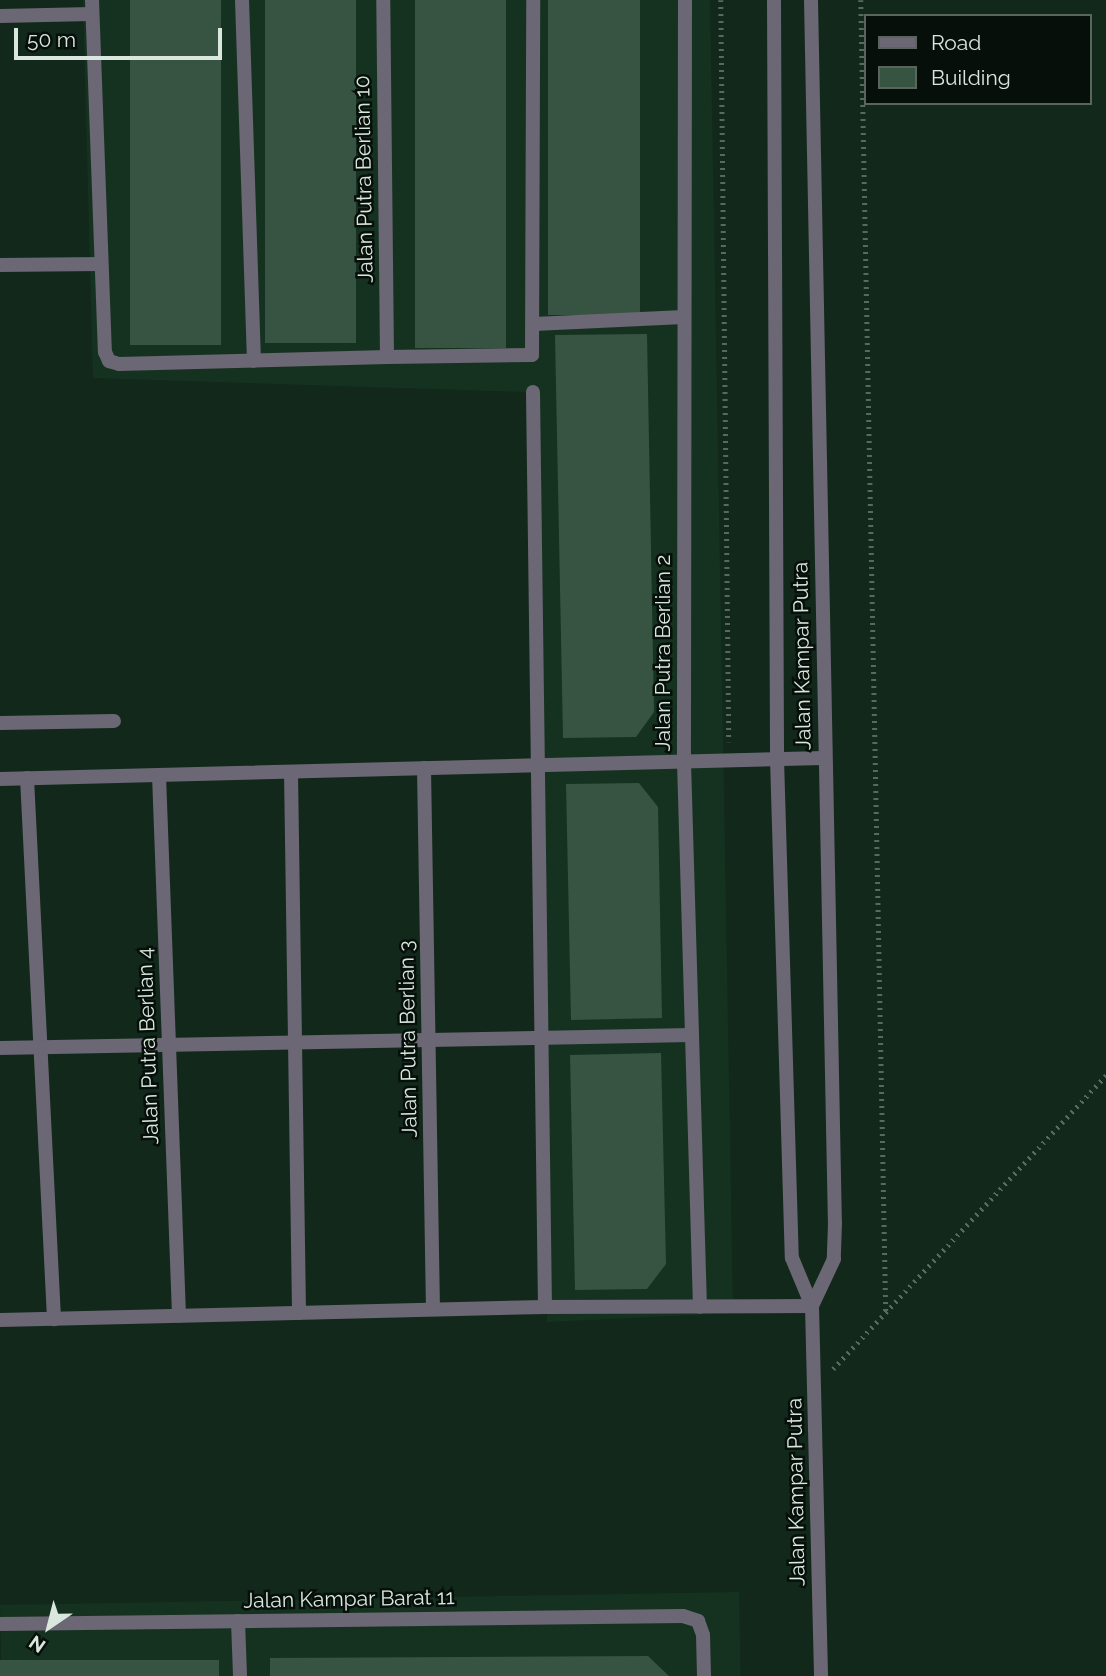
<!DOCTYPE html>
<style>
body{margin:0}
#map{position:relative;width:1106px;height:1676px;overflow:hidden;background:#12281b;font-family:Raleway,sans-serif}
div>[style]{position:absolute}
.built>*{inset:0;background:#153221;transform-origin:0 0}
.building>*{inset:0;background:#365441;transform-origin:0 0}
.path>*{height:4.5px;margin-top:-2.25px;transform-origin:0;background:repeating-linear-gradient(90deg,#576a5f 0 2px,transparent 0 7px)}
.lane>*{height:14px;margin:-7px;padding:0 7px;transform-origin:7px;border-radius:7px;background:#6b6774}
.street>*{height:14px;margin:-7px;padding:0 7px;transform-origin:7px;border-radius:7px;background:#6b6774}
span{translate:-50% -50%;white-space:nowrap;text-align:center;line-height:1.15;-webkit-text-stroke:5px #060f09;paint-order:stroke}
.street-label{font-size:21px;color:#d9e7de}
.legend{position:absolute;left:864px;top:14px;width:228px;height:91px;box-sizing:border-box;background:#060f09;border:2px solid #5a655e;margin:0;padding:9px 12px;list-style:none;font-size:21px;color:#d9e7de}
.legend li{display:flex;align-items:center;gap:14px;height:35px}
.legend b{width:35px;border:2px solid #5a655e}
.north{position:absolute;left:14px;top:1592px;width:70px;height:70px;-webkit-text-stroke:5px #060f09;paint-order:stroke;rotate:215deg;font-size:19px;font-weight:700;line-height:28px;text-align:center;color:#d9e7de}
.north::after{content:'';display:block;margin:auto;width:24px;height:32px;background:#d9e7de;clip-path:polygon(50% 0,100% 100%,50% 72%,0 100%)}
.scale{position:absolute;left:14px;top:28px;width:208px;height:32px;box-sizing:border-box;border:4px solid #d9e7de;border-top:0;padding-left:9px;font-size:21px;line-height:24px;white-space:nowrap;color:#d9e7de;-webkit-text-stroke:5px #060f09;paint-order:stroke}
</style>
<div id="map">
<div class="built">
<div style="clip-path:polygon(83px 0,710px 0,733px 1313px,547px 1322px,526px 392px,93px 378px)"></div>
<div style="left:739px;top:1592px;width:84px;height:739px;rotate:89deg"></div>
</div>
<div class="building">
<div style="left:130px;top:0;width:91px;height:345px"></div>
<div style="left:265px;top:0;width:91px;height:343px"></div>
<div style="left:415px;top:0;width:91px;height:348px"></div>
<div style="left:548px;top:0;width:92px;height:315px"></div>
<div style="clip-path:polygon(647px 334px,654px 712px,636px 737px,563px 738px,555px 335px)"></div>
<div style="clip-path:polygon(639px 783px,658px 807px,662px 1018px,571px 1020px,566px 784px)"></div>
<div style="clip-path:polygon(661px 1053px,666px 1264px,647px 1289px,575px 1290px,570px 1055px)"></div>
<div style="clip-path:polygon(648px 1656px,669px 1676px,270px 1676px,270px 1658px)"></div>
<div style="left:219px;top:1660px;width:16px;height:219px;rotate:90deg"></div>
</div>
<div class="path">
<div style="left:721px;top:0;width:742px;rotate:89.38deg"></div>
<div style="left:861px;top:0;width:1316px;rotate:88.91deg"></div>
<div style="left:833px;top:1369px;width:401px;rotate:-47.1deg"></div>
</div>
<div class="lane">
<div style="left:242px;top:0;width:361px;rotate:88.1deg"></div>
<div style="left:534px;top:324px;width:150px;rotate:-2.7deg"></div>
<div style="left:387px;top:357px;width:145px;rotate:-0.8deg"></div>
<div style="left:532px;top:355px;width:355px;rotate:-89.8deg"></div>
<div style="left:533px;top:392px;width:915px;rotate:89.25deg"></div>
<div style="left:291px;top:772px;width:541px;rotate:89.15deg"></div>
<div style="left:27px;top:778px;width:542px;rotate:87.14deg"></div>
<div style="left:0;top:1048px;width:692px;rotate:-1.08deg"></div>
<div style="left:238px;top:1621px;width:55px;rotate:87.9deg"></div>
</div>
<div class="street">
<div style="left:92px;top:0;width:352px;rotate:87.9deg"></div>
<div style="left:105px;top:352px;width:10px;rotate:66deg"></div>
<div style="left:109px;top:361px;width:10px;rotate:17deg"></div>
<div style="left:119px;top:364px;width:268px;rotate:-1.5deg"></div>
<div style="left:387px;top:357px;width:357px;rotate:-90.6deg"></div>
<div style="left:685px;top:0;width:762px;rotate:90.08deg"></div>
<div style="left:684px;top:762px;width:545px;rotate:88.32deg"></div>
<div style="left:774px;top:0;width:759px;rotate:89.77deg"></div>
<div style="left:777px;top:759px;width:499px;rotate:88.3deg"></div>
<div style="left:792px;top:1258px;width:52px;rotate:67.4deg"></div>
<div style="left:812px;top:1306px;width:370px;rotate:88.6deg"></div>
<div style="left:811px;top:0;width:1223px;rotate:88.88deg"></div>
<div style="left:835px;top:1223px;width:36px;rotate:92deg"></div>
<div style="left:834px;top:1259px;width:52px;rotate:115.1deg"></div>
<div style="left:0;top:16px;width:92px;rotate:-1.2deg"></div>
<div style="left:0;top:265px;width:101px;rotate:-0.6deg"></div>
<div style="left:0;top:723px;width:114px;rotate:-1deg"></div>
<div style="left:424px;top:768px;width:541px;rotate:89.05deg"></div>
<div style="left:159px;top:775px;width:541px;rotate:87.88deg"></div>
<div style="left:0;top:779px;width:824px;rotate:-1.46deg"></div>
<div style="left:0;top:1320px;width:545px;rotate:-1.37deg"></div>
<div style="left:545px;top:1307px;width:267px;rotate:-0.2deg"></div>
<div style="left:0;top:1624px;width:683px;rotate:-0.67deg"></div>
<div style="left:683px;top:1616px;width:16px;rotate:18deg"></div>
<div style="left:698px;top:1621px;width:15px;rotate:70deg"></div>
<div style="left:703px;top:1635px;width:41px;rotate:88.6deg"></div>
</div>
<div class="street-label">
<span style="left:364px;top:179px;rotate:-91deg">Jalan Putra Berlian 10</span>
<span style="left:663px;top:653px;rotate:-90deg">Jalan Putra Berlian 2</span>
<span style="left:802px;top:656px;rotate:-91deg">Jalan Kampar Putra</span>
<span style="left:408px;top:1039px;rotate:-91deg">Jalan Putra Berlian 3</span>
<span style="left:148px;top:1046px;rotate:-92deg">Jalan Putra Berlian 4</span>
<span style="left:796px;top:1492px;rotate:-91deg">Jalan Kampar Putra</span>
<span style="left:349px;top:1599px;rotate:-1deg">Jalan Kampar Barat 11</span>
</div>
<ul class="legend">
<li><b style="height:9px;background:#6b6774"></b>Road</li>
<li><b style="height:19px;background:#365441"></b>Building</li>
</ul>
<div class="north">N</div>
<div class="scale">50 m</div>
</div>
